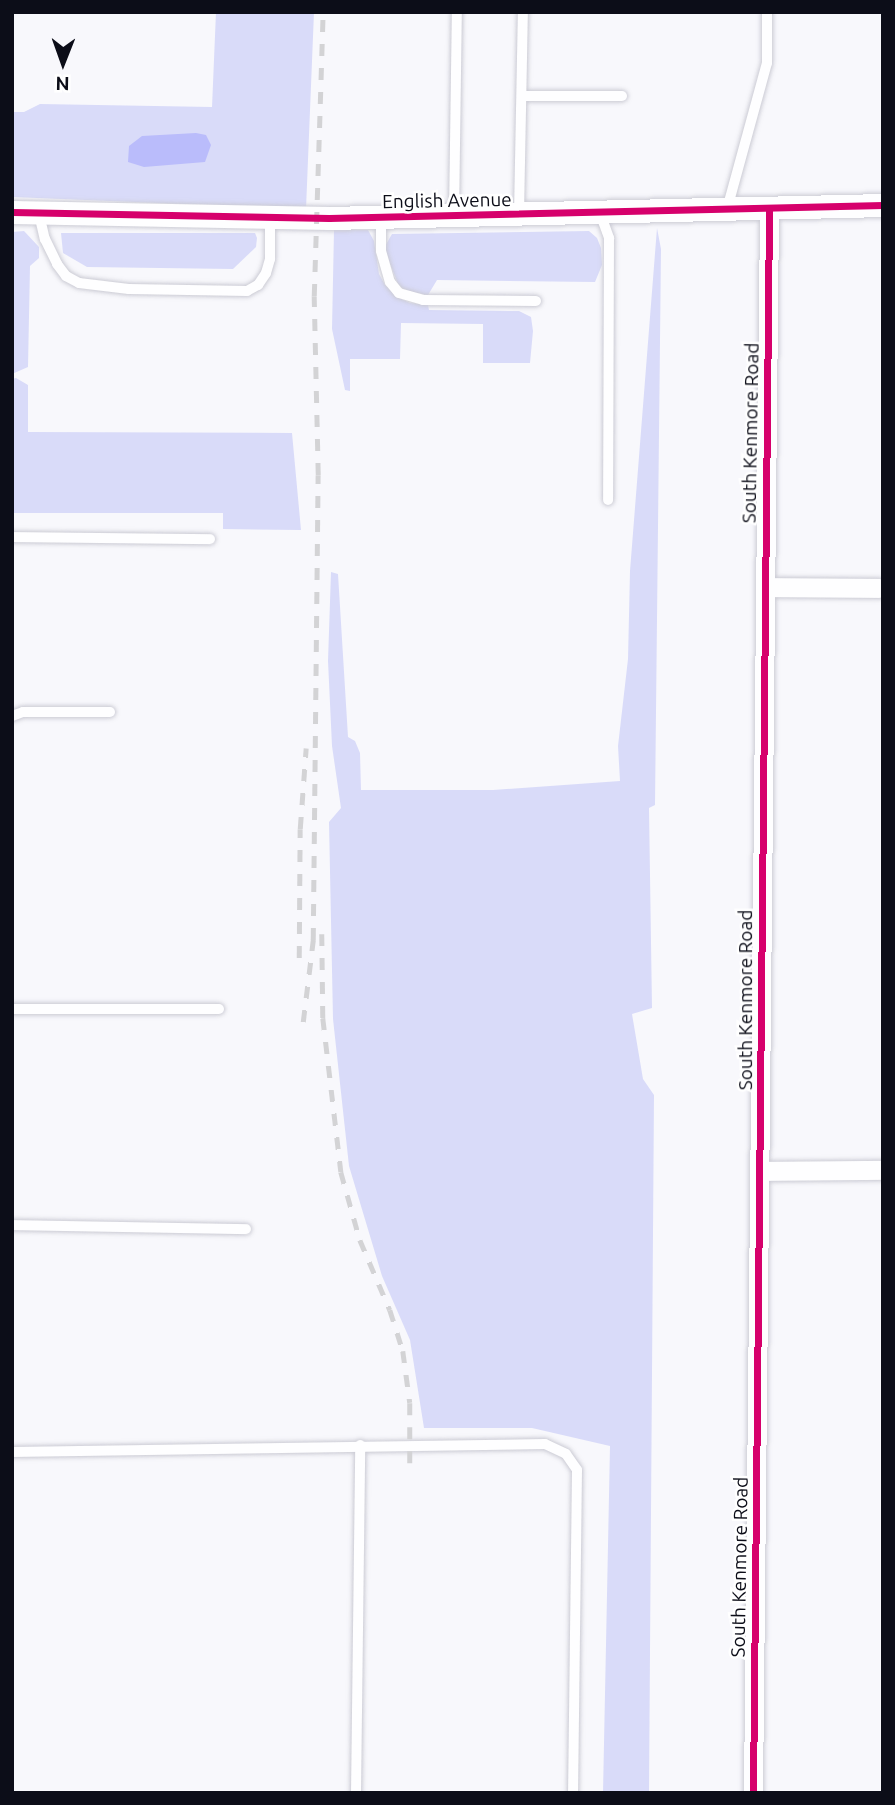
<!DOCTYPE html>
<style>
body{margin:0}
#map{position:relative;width:895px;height:1805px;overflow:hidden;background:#f8f8fc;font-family:Ubuntu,sans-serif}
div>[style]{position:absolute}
.green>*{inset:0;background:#d9dbf9}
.water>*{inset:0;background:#babcfb}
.roads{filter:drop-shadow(0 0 2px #cbcbd4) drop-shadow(0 0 2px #cbcbd4)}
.service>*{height:10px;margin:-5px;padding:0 5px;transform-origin:5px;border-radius:5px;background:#fefeff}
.minor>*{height:19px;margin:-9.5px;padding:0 9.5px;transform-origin:9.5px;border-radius:9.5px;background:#fefeff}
.tertiary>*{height:23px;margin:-11.5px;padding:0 11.5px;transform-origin:11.5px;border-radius:11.5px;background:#fefeff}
.rail>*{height:4.5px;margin-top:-2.25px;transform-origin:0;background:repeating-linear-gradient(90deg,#d3d3d5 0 12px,transparent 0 24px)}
.cycleway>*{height:7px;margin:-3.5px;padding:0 3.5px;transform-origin:3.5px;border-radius:3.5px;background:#d6006c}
span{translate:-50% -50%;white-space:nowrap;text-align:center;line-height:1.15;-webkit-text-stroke:5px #fff;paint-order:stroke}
.street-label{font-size:19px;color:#0c0d18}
.frame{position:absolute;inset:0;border:14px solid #0c0d18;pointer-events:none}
.north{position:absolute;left:28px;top:28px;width:70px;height:70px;-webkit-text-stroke:5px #fff;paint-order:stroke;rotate:181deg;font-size:19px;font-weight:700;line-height:28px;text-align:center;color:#0c0d18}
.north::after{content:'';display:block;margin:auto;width:24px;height:32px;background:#0c0d18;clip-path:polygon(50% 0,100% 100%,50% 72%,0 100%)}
</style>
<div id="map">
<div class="green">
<div style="clip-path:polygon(216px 12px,314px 12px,306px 209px,12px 197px,12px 112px,24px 112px,40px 104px,212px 107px)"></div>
<div style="clip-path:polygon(657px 228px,661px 249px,655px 805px,649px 808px,652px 1008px,632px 1014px,643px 1079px,654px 1095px,649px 1793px,603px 1793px,610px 1446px,532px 1428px,424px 1428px,410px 1340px,382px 1276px,349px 1166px,333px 1019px,329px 822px,341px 808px,332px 746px,328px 661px,331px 572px,338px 574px,348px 737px,355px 741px,360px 753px,361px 790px,493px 790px,620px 781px,618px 746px,628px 659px,630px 571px)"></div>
<div style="clip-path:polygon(334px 230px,368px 230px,374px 241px,379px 274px,385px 285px,397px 297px,410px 303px,428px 305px,429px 310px,519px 311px,531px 317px,533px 331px,530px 363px,483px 363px,483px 324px,401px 323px,400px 359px,350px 359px,350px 391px,345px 390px,332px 329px)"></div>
<div style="clip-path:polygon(24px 231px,39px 247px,39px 258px,30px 266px,28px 367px,12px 374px,12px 232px)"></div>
<div style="clip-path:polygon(589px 231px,597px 238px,601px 248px,602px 265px,595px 282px,437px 280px,428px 295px,406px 291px,398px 284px,384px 248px,392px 234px)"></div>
<div style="clip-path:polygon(61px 233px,255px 233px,257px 238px,256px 247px,233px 269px,87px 267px,63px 253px)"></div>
<div style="clip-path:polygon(16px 378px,28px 385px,28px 432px,292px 433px,301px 530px,223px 529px,223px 513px,12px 513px,12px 379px)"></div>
</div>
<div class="water">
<div style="clip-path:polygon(196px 133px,206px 135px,211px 145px,205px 162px,144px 167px,128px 162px,129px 146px,142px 136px)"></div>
</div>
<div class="roads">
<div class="service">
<div style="left:522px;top:96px;width:100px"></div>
<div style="left:727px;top:209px;width:151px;rotate:-74.7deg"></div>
<div style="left:767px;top:63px;width:51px;rotate:-90deg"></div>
<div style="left:600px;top:213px;width:27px;rotate:70deg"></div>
<div style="left:609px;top:238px;width:262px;rotate:90.2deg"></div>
<div style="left:39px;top:214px;width:26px;rotate:77deg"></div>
<div style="left:45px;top:239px;width:28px;rotate:64deg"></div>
<div style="left:57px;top:264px;width:15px;rotate:53deg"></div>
<div style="left:66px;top:276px;width:15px;rotate:28deg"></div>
<div style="left:79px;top:283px;width:50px;rotate:6.8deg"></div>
<div style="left:129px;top:289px;width:118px;rotate:1deg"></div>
<div style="left:247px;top:291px;width:13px;rotate:-29deg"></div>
<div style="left:258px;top:285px;width:14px;rotate:-56deg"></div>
<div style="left:266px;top:273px;width:15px;rotate:-74deg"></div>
<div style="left:270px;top:259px;width:42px;rotate:-90deg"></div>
<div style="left:519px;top:214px;width:202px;rotate:-88.9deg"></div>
<div style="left:454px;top:216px;width:204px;rotate:-89.2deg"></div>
<div style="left:381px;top:218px;width:33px;rotate:90deg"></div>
<div style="left:381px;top:251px;width:32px;rotate:74deg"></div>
<div style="left:390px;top:282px;width:14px;rotate:51deg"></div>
<div style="left:399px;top:293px;width:25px;rotate:16deg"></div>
<div style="left:423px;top:300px;width:113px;rotate:0.5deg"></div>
<div style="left:12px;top:537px;width:198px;rotate:0.6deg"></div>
<div style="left:12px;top:716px;width:12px;rotate:-20deg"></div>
<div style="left:23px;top:712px;width:87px"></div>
<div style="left:12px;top:1009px;width:207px"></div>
<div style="left:12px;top:1225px;width:234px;rotate:1deg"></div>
<div style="left:12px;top:1452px;width:533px;rotate:-0.86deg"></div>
<div style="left:545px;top:1444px;width:23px;rotate:25deg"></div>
<div style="left:566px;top:1454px;width:19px;rotate:55deg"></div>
<div style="left:577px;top:1470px;width:323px;rotate:90.7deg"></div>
<div style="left:356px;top:1793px;width:348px;rotate:-89.3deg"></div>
</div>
<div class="minor">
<div style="left:765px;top:587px;width:114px;rotate:0.5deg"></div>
<div style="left:761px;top:1171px;width:122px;rotate:-0.5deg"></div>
<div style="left:753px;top:1793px;width:1585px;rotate:-89.42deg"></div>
</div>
<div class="tertiary">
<div style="left:12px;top:212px;width:317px;rotate:1.1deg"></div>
<div style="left:329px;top:218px;width:554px;rotate:-1.34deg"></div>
</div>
</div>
<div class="rail">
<div style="left:322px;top:934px;width:84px;rotate:89.3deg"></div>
<div style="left:323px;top:1018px;width:155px;rotate:83.3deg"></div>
<div style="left:341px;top:1172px;width:71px;rotate:74.4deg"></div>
<div style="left:360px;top:1240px;width:76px;rotate:66.8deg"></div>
<div style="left:390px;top:1310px;width:43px;rotate:72.4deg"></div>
<div style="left:403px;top:1351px;width:52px;rotate:82.3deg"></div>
<div style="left:410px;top:1403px;width:68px;rotate:90deg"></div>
<div style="left:299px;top:958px;width:129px;rotate:-89.6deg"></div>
<div style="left:300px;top:829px;width:81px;rotate:-85.8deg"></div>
<div style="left:303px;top:1022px;width:83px;rotate:-83deg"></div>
<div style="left:313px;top:940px;width:465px;rotate:-89.4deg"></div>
<div style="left:318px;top:475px;width:179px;rotate:-91.3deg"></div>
<div style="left:314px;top:296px;width:284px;rotate:-88.2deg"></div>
</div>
<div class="cycleway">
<div style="left:12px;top:212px;width:317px;rotate:1.1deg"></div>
<div style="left:329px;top:218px;width:554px;rotate:-1.34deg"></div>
<div style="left:753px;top:1793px;width:1585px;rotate:-89.42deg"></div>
</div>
<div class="street-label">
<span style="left:447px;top:201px;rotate:-1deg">English Avenue</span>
<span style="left:751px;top:433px;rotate:-89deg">South Kenmore Road</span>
<span style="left:746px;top:1000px;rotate:-90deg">South Kenmore Road</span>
<span style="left:740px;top:1567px;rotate:-89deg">South Kenmore Road</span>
</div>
<div class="frame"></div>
<div class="north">N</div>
</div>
